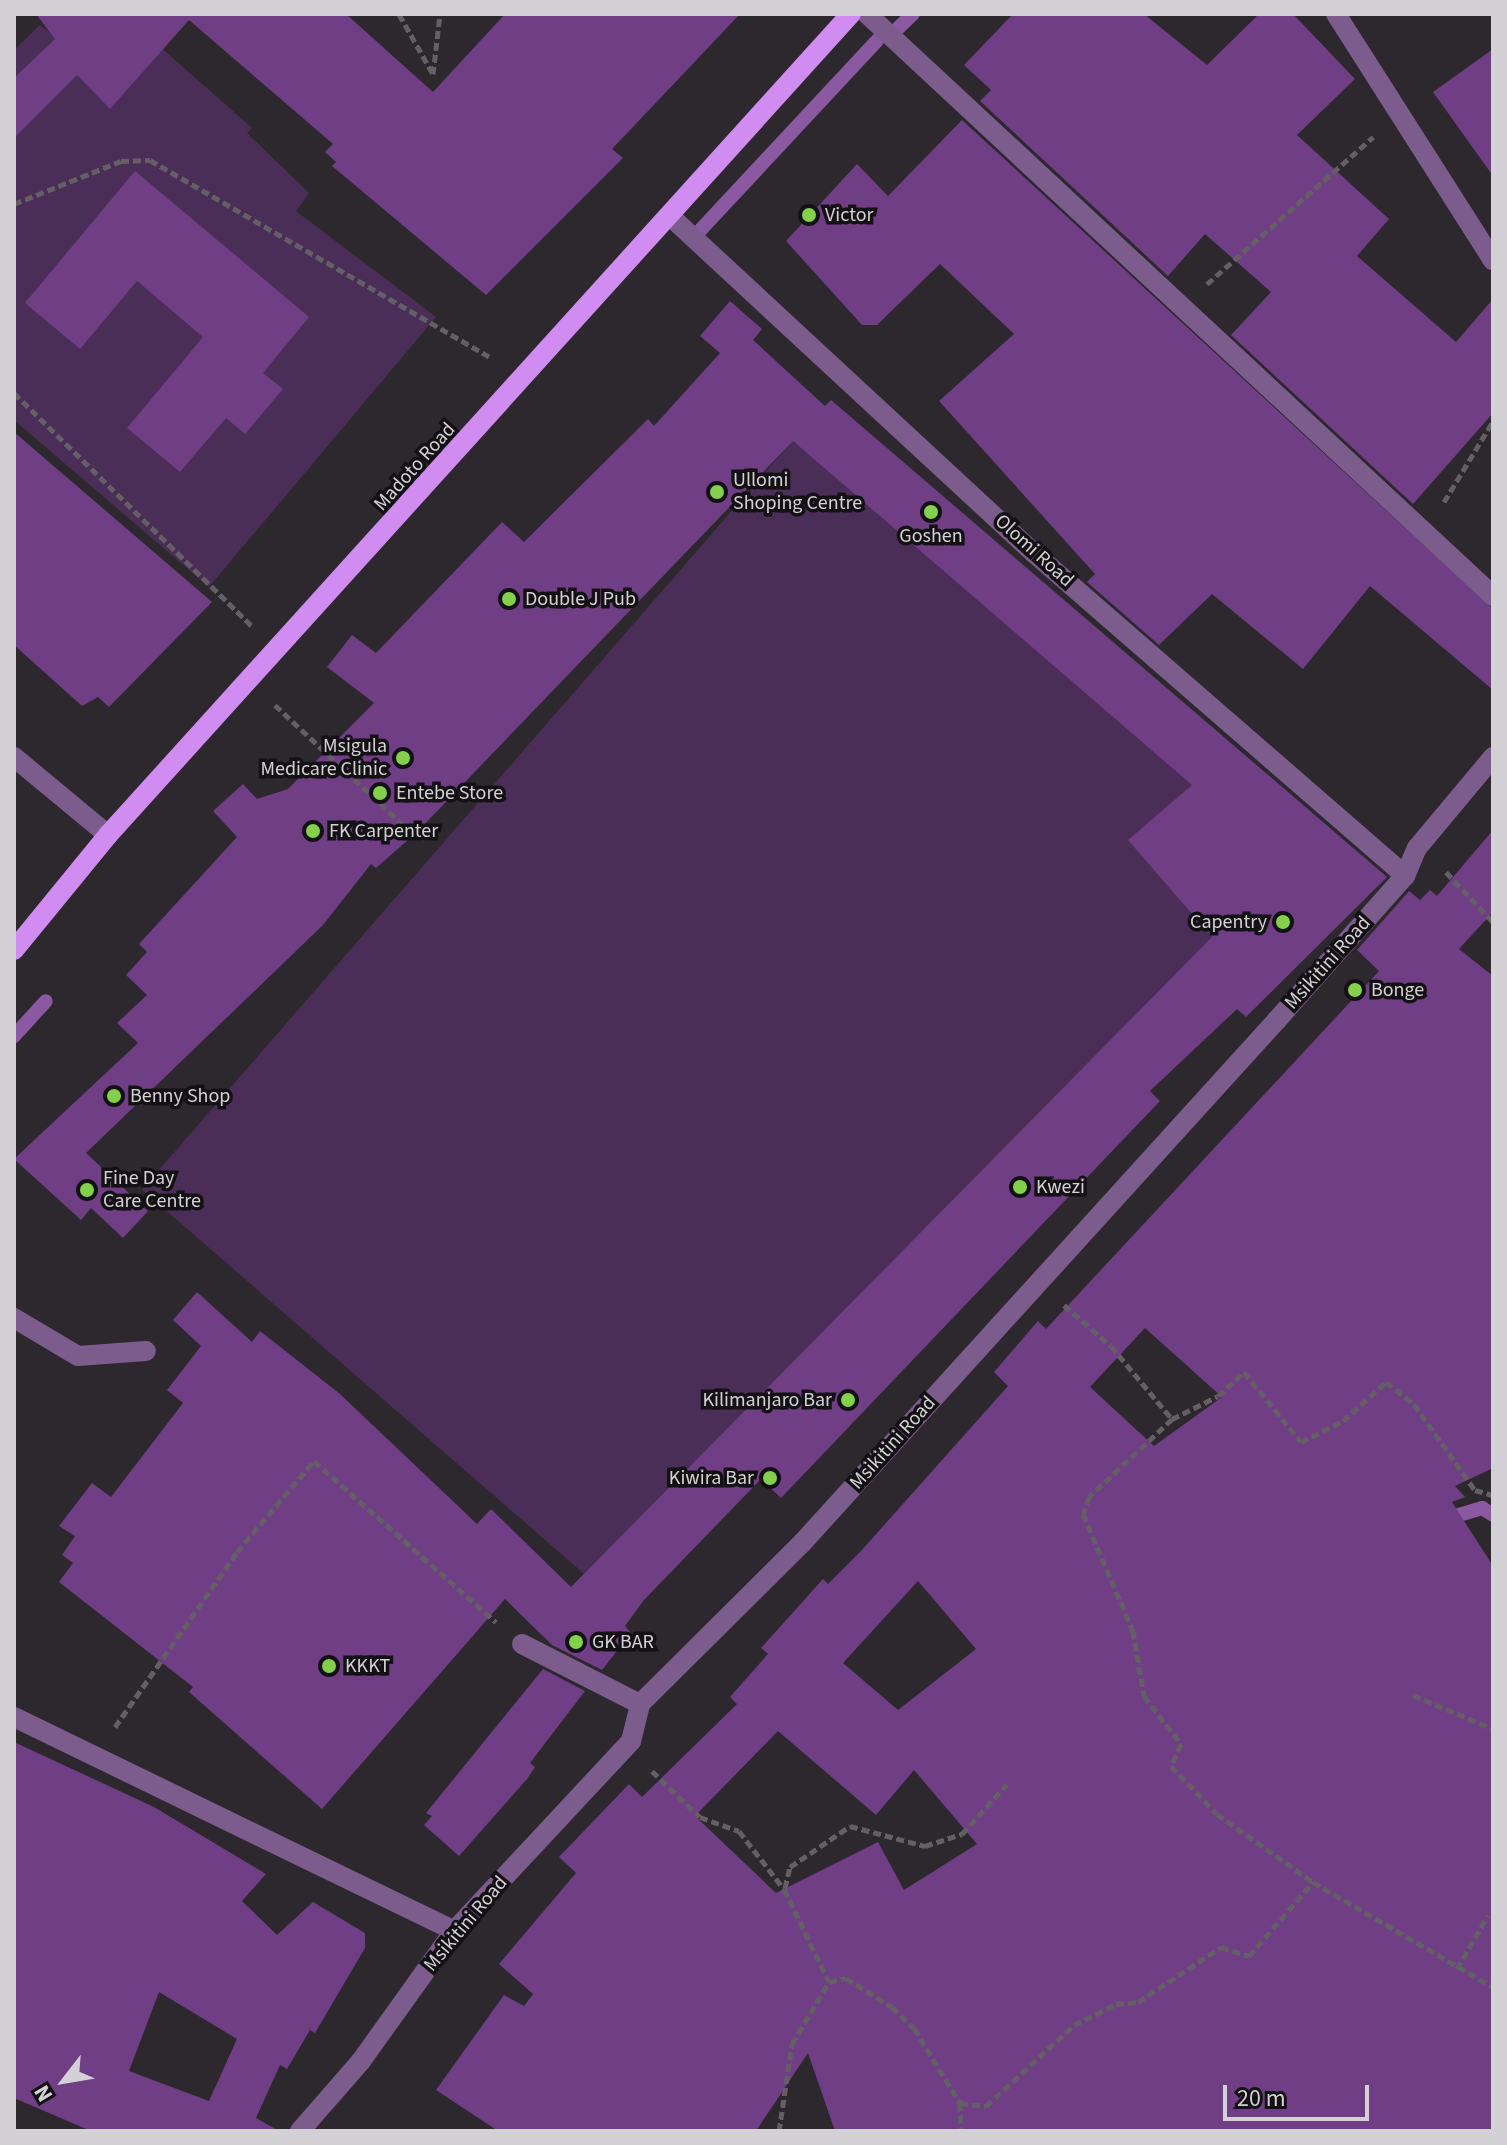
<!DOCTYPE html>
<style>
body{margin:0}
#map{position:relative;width:1507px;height:2145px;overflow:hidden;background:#2c282e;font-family:"Source Sans 3",sans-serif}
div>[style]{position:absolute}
.green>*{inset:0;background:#4a2e57;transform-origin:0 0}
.stream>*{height:14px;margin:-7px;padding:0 7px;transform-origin:7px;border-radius:7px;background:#8b59a2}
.building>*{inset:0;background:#6f3e85}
.path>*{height:5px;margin-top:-2.5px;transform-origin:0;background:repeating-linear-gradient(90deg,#635f65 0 8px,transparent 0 12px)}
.minor>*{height:20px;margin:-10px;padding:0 10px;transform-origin:10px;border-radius:10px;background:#7c5c8c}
.major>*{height:20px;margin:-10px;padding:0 10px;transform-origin:10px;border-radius:10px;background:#d08cf0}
.dots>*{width:22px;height:22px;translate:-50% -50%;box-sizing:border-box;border:4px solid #131114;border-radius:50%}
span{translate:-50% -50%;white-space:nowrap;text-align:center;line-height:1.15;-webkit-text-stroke:7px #131114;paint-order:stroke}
.poi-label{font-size:20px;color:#d4d1d6}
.left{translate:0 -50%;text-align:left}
.right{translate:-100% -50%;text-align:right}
.street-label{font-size:20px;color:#d4d1d6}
.frame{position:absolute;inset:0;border:16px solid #d4d1d6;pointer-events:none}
.north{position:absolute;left:24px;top:2041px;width:80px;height:80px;-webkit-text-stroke:6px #131114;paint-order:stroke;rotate:239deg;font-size:22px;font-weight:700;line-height:32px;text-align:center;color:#d4d1d6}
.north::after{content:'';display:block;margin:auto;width:28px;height:36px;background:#d4d1d6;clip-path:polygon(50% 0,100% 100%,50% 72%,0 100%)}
.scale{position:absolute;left:1223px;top:2085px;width:146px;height:36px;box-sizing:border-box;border:4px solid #d4d1d6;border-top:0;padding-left:10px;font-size:24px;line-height:28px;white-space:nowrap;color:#d4d1d6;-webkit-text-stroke:6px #131114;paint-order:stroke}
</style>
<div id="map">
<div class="green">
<div style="clip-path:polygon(123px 14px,252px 128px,247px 133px,309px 193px,296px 211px,436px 317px,209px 587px,14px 420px,14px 50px,40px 25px,51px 33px)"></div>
<div style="left:796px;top:437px;width:648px;height:997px;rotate:41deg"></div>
</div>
<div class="stream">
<div style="left:892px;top:34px;width:29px;rotate:-44deg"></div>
<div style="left:693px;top:238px;width:270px;rotate:-47deg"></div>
<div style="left:14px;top:1036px;width:47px;rotate:-47.6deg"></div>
<div style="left:1442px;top:1520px;width:42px;rotate:-16.7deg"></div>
<div style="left:1482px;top:1508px;width:13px;rotate:32deg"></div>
</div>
<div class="building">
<div style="clip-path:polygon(36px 14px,346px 14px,433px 92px,505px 14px,740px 14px,612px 149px,623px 158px,486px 295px,332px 166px,336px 162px,325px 152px,333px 144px,189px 20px,110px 109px,77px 75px,14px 138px,14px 78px,55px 39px)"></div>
<div style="clip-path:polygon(1013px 14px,1144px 14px,1207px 65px,1259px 14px,1293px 14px,1355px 79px,1297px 135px,1389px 219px,1357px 256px,1456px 342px,1493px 299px,1493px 413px,1413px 504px,1231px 335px,1271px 292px,1205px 234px,1168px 276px,980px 101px,991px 90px,964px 65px)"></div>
<div style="clip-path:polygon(1493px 49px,1493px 176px,1433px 92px)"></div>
<div style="clip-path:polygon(962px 120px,1493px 609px,1493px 690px,1370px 586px,1303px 669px,1212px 594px,1159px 645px,1087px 582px,1095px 574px,939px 401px,1014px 334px,940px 264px,877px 325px,862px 325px,786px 241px,857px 164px,888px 196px)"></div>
<div style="clip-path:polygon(135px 171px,309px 317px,263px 373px,283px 389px,245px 434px,226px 418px,180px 472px,127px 428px,203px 337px,137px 281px,80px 349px,25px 303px)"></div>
<div style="clip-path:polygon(730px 301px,762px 329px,753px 340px,825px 406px,831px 400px,1387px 877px,1246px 1017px,1237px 1009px,1150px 1091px,1160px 1101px,781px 1498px,761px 1479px,644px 1600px,625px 1626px,631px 1633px,602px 1670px,552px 1645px,505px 1599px,322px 1809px,189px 1692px,193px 1687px,59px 1582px,73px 1563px,62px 1555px,75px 1536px,59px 1526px,92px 1483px,111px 1497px,183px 1403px,167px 1390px,201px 1346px,173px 1320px,197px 1292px,252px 1342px,260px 1331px,340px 1394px,477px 1524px,491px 1509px,571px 1587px,1212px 937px,1128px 840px,1192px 785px,793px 441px,417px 832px,376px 868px,371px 864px,323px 925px,86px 1153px,148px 1211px,123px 1238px,91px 1208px,81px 1220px,14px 1159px,138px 1043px,117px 1023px,147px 995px,126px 975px,147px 952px,139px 944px,237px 837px,213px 811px,243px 784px,257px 799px,288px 789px,374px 703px,327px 667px,352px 635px,376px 653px,502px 522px,524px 542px,648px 419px,654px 426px,720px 353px,700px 336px)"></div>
<div style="clip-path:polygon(14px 432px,212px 602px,109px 707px,98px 697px,82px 706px,14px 645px)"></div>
<div style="clip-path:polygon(evenodd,1493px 830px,1493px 912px,1459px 949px,1493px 976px,1493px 1468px,1455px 1486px,1465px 1497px,1452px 1502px,1493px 1566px,1493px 2131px,835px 2131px,808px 2053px,756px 2131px,498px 2131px,436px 2090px,504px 1995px,524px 2006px,533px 1994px,499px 1964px,576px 1873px,559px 1857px,629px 1784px,642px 1797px,737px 1704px,730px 1697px,768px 1654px,761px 1648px,823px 1579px,828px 1584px,861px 1551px,1008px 1386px,994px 1372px,1038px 1321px,1046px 1329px,1379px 971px,1357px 950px,1409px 891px,1420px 900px,1430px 890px,1437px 896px,1493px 830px,1145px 1328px,1222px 1397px,1154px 1446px,1090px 1387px,1145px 1328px,1493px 830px,918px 1581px,976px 1649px,898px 1710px,843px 1663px,918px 1581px,1493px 830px,778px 1731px,876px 1815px,914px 1770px,977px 1844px,904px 1890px,878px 1842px,776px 1893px,695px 1816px,778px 1731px)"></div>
<div style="clip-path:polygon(543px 1669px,585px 1691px,530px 1763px,535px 1767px,527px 1779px,459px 1856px,424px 1825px,432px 1816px,426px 1813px)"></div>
<div style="clip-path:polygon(evenodd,14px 1742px,154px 1807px,266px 1874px,242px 1901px,277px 1935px,313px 1902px,365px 1933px,365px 1948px,315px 2033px,310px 2030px,287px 2069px,280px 2065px,256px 2118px,279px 2131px,91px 2131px,14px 2098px,14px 1742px,159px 1992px,237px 2039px,209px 2101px,129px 2071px,159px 1992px)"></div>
</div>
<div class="path">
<div style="left:399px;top:14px;width:69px;rotate:60.5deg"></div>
<div style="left:433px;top:74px;width:60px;rotate:-83.3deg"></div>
<div style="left:14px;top:204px;width:115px;rotate:-21.9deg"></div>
<div style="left:121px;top:161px;width:29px;rotate:-2deg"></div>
<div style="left:150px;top:160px;width:394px;rotate:30.1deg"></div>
<div style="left:1207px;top:284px;width:222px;rotate:-41.5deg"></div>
<div style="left:14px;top:393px;width:333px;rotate:44.4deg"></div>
<div style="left:1444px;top:502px;width:95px;rotate:-58.8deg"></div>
<div style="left:275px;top:705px;width:190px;rotate:43.1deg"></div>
<div style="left:1446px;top:872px;width:69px;rotate:46.8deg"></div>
<div style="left:1064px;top:1305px;width:62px;rotate:41.1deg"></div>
<div style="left:1111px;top:1346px;width:95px;rotate:50.1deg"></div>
<div style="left:1172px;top:1419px;width:51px;rotate:-26.6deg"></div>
<div style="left:1218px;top:1396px;width:35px;rotate:-43deg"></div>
<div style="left:1244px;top:1372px;width:90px;rotate:50.8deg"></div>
<div style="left:1301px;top:1442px;width:47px;rotate:-26.6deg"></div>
<div style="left:1343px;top:1421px;width:58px;rotate:-42.2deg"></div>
<div style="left:1386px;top:1382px;width:36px;rotate:38deg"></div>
<div style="left:1414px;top:1404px;width:105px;rotate:54.7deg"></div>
<div style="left:1475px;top:1490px;width:19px;rotate:16deg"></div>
<div style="left:1172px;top:1419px;width:114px;rotate:136.8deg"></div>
<div style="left:1089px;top:1497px;width:18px;rotate:109deg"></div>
<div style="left:1083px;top:1514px;width:127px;rotate:66.9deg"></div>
<div style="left:1133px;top:1631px;width:66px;rotate:80.4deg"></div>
<div style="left:1144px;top:1696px;width:61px;rotate:52.4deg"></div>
<div style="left:1181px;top:1744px;width:24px;rotate:114deg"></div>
<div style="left:1171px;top:1766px;width:66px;rotate:46.2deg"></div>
<div style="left:1217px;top:1814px;width:118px;rotate:35.3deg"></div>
<div style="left:1413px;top:1695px;width:87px;rotate:23deg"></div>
<div style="left:115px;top:1727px;width:213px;rotate:-55.1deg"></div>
<div style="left:237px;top:1552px;width:119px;rotate:-49.8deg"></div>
<div style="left:314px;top:1461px;width:243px;rotate:41.5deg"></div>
<div style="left:652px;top:1771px;width:66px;rotate:43.8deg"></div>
<div style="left:700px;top:1817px;width:41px;rotate:19.7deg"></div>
<div style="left:739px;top:1831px;width:73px;rotate:52.2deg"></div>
<div style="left:784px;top:1889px;width:103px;rotate:64.2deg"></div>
<div style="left:829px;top:1982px;width:17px;rotate:-13deg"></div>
<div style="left:846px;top:1978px;width:54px;rotate:32.2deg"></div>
<div style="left:892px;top:2007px;width:30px;rotate:44deg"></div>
<div style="left:914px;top:2028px;width:88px;rotate:58.5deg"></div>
<div style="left:960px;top:2103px;width:26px;rotate:7deg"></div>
<div style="left:986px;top:2106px;width:120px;rotate:-42.6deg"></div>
<div style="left:1074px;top:2025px;width:47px;rotate:-26.6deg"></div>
<div style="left:1116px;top:2004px;width:22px;rotate:-5deg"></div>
<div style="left:1138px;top:2002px;width:100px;rotate:-33.5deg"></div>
<div style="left:1221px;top:1947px;width:29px;rotate:18deg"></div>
<div style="left:1249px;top:1956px;width:98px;rotate:-49.1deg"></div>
<div style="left:1313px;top:1882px;width:208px;rotate:30.3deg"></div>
<div style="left:785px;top:1888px;width:22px;rotate:-77deg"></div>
<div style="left:790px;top:1867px;width:73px;rotate:-34.3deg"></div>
<div style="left:850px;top:1826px;width:78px;rotate:14.9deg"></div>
<div style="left:925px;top:1846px;width:39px;rotate:-18deg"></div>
<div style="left:962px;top:1834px;width:67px;rotate:-48deg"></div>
<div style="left:1457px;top:1969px;width:62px;rotate:-60.1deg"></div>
<div style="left:960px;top:2103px;width:28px;rotate:88deg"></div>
<div style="left:779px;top:2131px;width:88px;rotate:-81.5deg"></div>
<div style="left:792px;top:2044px;width:72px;rotate:-59.2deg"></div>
</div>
<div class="minor">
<div style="left:867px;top:14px;width:855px;rotate:42.91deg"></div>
<div style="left:1336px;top:14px;width:292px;rotate:57.5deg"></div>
<div style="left:671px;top:217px;width:495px;rotate:42.8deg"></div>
<div style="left:1034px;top:553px;width:492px;rotate:41deg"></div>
<div style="left:14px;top:757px;width:122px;rotate:39.7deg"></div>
<div style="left:14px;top:1318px;width:74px;rotate:30.7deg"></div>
<div style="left:78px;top:1356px;width:68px;rotate:-4.2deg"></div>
<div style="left:522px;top:1644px;width:132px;rotate:27deg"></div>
<div style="left:14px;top:1717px;width:489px;rotate:25.9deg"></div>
<div style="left:300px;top:2131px;width:93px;rotate:-48.9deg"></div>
<div style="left:361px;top:2061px;width:160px;rotate:-54.4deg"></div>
<div style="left:454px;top:1931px;width:260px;rotate:-47deg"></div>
<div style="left:631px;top:1741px;width:38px;rotate:-76deg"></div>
<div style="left:640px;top:1704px;width:230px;rotate:-44.8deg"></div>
<div style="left:803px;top:1542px;width:705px;rotate:-47.76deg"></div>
<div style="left:1277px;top:1020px;width:193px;rotate:-48.4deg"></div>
<div style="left:1405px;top:876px;width:30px;rotate:-67deg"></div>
<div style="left:1417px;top:848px;width:119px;rotate:-50.1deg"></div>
</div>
<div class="major">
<div style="left:14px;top:950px;width:149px;rotate:-50.7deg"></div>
<div style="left:108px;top:835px;width:1107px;rotate:-47.86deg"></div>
</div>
<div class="dots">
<div style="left:809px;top:215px;background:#84d04d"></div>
<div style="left:717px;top:492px;background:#84d04d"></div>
<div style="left:931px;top:512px;background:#84d04d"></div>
<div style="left:509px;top:599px;background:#84d04d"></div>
<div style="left:403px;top:758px;background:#84d04d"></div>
<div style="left:380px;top:793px;background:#84d04d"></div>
<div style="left:313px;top:831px;background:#84d04d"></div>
<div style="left:1283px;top:922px;background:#84d04d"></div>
<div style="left:1355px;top:990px;background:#84d04d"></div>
<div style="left:114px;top:1096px;background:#84d04d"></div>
<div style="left:1020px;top:1187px;background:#84d04d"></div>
<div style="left:87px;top:1190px;background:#84d04d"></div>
<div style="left:848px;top:1400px;background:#84d04d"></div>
<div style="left:770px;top:1478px;background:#84d04d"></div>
<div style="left:576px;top:1642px;background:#84d04d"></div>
<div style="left:329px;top:1666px;background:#84d04d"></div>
</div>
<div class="poi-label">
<span class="left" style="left:825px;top:215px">Victor</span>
<span class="left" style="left:733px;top:492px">Ullomi<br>Shoping Centre</span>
<span style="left:931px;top:536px">Goshen</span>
<span class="left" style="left:525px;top:599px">Double J Pub</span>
<span class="right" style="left:387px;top:758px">Msigula<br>Medicare Clinic</span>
<span class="left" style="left:396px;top:793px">Entebe Store</span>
<span class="left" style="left:329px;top:831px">FK Carpenter</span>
<span class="right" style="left:1267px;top:922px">Capentry</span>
<span class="left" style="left:1371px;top:990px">Bonge</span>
<span class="left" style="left:130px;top:1096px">Benny Shop</span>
<span class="left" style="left:103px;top:1190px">Fine Day<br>Care Centre</span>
<span class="left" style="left:1036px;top:1187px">Kwezi</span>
<span class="right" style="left:832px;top:1400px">Kilimanjaro Bar</span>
<span class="right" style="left:754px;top:1478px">Kiwira Bar</span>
<span class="left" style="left:592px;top:1642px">GK BAR</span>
<span class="left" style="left:345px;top:1666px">KKKT</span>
</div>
<div class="street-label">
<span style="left:415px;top:467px;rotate:-48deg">Madoto Road</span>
<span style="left:1034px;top:551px;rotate:42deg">Olomi Road</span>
<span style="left:1328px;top:963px;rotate:-48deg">Msikitini Road</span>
<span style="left:893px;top:1443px;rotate:-48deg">Msikitini Road</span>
<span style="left:466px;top:1924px;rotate:-50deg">Msikitini Road</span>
</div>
<div class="frame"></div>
<div class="north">N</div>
<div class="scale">20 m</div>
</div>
